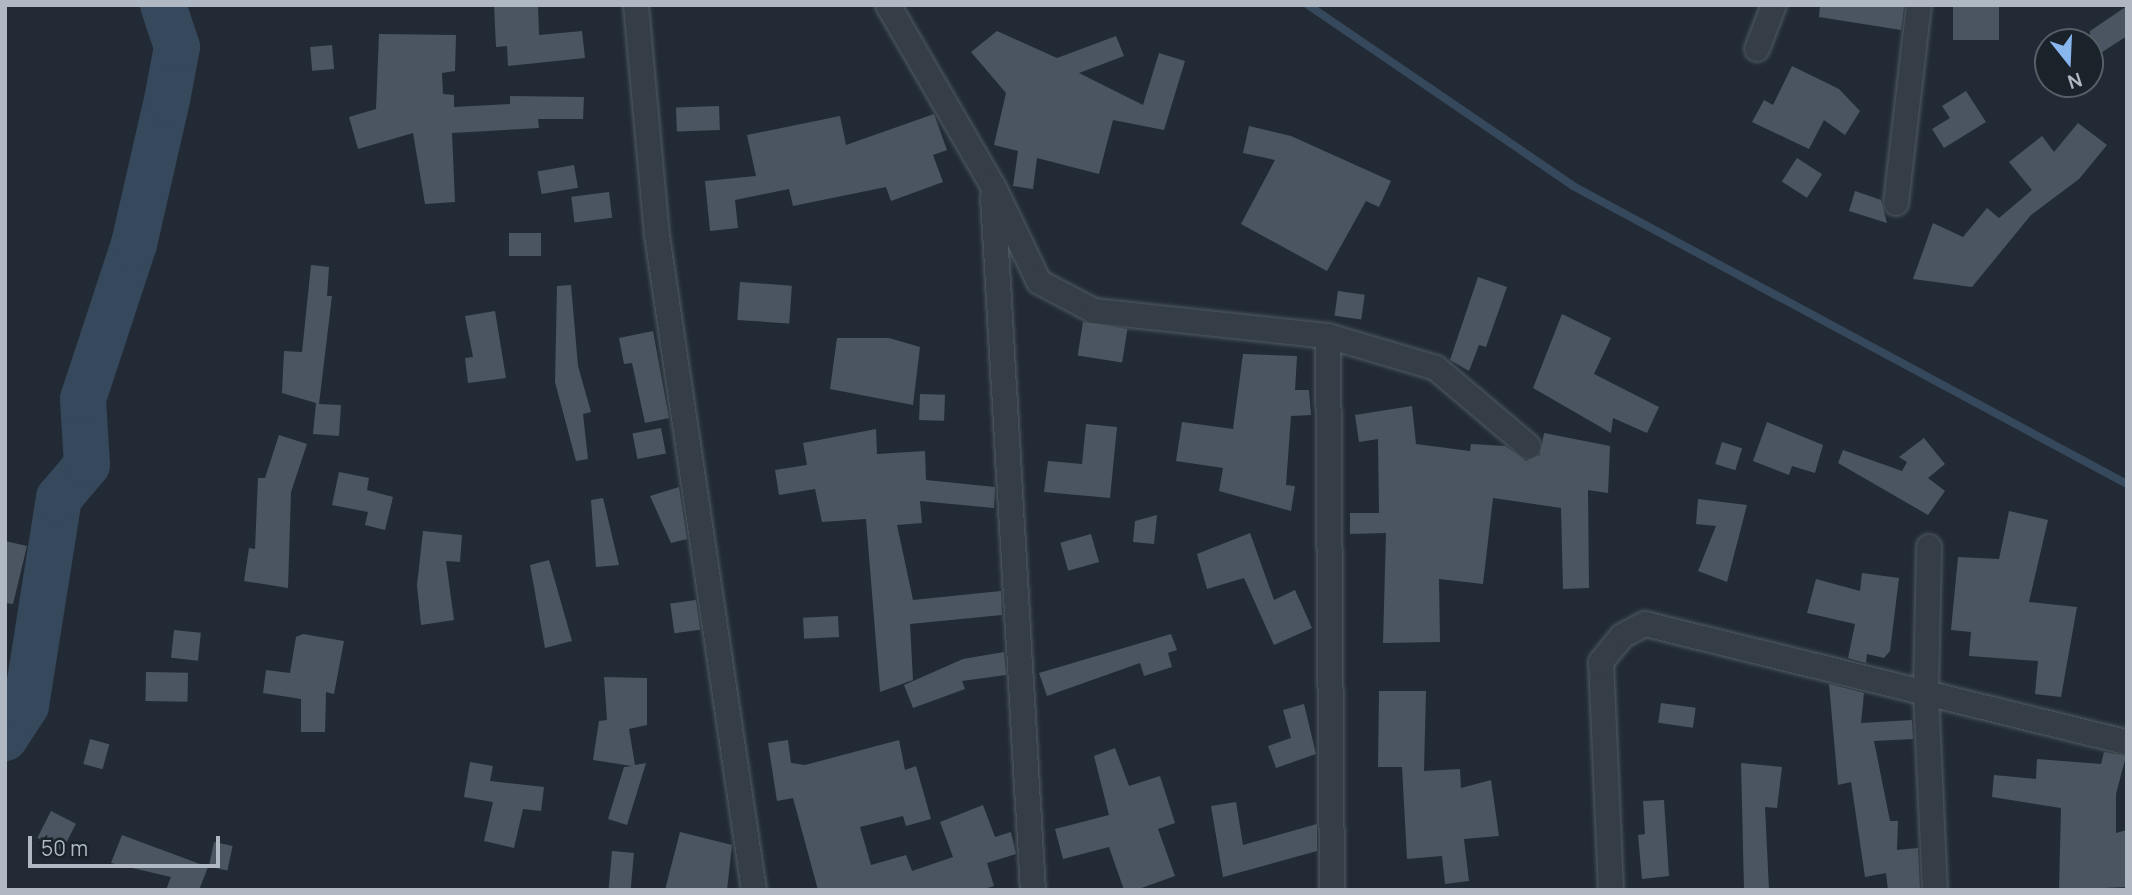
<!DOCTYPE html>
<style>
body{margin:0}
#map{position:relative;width:2132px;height:895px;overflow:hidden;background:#222b35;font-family:Manrope,sans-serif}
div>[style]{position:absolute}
.stream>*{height:8px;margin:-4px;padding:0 4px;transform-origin:4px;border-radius:4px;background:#36485b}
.river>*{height:46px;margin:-23px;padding:0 23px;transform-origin:23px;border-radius:23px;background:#36485b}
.building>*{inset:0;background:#4a5561;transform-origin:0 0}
.roads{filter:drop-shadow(0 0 2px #525b64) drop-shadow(0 0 2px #525b64)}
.minor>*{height:24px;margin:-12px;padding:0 12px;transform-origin:12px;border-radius:12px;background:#353d46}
span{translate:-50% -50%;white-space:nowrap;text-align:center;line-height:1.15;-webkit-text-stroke:6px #1a222a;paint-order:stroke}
.frame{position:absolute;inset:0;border:7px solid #afb8c3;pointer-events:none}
.north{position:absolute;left:2034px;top:28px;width:70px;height:70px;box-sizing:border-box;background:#1a222a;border:2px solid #565e67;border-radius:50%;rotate:162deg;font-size:19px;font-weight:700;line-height:28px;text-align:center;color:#afb8c3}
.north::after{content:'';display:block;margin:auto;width:24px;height:32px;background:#88b6ef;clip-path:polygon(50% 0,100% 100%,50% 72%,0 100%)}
.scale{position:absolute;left:28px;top:836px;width:192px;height:32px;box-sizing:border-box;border:4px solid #afb8c3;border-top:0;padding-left:9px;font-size:21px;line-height:24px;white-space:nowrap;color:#afb8c3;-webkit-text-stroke:5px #1a222a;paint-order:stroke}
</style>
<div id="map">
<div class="stream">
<div style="left:1308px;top:5px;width:321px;rotate:34.3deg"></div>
<div style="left:1573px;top:186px;width:629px;rotate:28.28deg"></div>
</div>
<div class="river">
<div style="left:5px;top:738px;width:38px;rotate:-57deg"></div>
<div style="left:26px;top:706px;width:211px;rotate:-81deg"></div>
<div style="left:59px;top:498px;width:43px;rotate:-49.7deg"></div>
<div style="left:87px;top:465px;width:66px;rotate:-93.5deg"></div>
<div style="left:83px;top:399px;width:163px;rotate:-71.8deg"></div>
<div style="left:134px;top:244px;width:148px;rotate:-77.1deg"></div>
<div style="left:167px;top:100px;width:54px;rotate:-79.3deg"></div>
<div style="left:177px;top:47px;width:44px;rotate:-108.4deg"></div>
</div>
<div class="building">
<div style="clip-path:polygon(494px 5px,538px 5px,539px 35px,582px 31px,585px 58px,508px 66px,507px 46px,496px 47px)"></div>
<div style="clip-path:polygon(1820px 5px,1904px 7px,1901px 30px,1819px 17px)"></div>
<div style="left:1953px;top:5px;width:46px;height:35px"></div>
<div style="clip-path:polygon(2127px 6px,2127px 36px,2090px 60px,2090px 31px)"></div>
<div style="clip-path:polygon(997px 31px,1057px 58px,1116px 36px,1124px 56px,1079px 73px,1143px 105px,1159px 53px,1185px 61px,1164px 130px,1113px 120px,1099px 174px,1037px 158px,1033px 189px,1013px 186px,1018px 151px,994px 145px,1006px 93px,971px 52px)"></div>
<div style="clip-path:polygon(379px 34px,456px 35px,455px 71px,442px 73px,443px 94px,454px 95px,454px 107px,510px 104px,510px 96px,584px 97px,583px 119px,538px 119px,539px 128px,452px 133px,455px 202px,425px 204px,413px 133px,358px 149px,349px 117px,376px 109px)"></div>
<div style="left:332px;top:45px;width:24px;height:22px;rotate:85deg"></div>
<div style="clip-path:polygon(1792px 66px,1839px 89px,1860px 111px,1845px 135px,1824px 120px,1809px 149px,1752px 122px,1764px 100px,1773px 105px)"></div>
<div style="clip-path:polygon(1966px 91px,1986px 122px,1944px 148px,1932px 129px,1950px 118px,1942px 106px)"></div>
<div style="left:719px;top:106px;width:24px;height:43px;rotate:88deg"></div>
<div style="clip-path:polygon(934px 114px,947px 150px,933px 155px,943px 182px,891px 201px,886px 187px,793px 206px,789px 189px,735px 200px,738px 228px,710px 231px,705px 181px,756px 176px,747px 135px,840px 116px,846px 145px)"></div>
<div style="clip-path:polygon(2078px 123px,2107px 145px,2079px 179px,2031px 215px,1972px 287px,1913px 279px,1933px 223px,1963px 237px,1987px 208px,1999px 218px,2032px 190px,2009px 162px,2042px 136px,2054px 152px)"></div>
<div style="clip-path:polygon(1249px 126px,1291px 136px,1391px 181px,1379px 207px,1366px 201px,1327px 271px,1241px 224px,1275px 160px,1243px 153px)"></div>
<div style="left:1797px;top:158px;width:30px;height:28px;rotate:33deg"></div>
<div style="left:574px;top:165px;width:23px;height:37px;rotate:80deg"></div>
<div style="clip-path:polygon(1855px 191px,1881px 200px,1887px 223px,1849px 211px)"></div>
<div style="left:609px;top:192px;width:26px;height:38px;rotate:83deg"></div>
<div style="left:541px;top:233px;width:23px;height:32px;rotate:90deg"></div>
<div style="clip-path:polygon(311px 265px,329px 267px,327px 296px,332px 296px,319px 404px,341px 405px,339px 436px,313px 434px,316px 403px,282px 393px,284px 351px,302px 352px)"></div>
<div style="clip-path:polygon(1478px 277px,1507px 287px,1486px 347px,1479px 345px,1469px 371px,1450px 360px)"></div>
<div style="left:740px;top:282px;width:52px;height:38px;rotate:4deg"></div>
<div style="clip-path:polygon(571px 285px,578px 366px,591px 412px,583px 414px,588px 459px,576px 461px,555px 382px,557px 286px)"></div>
<div style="left:1338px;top:291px;width:27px;height:25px;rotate:8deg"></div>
<div style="clip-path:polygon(495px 311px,506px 378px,468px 383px,465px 358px,473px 357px,465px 316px)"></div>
<div style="clip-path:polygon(1562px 314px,1611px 338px,1594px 374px,1659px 407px,1647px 433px,1613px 418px,1611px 433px,1533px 388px)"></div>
<div style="left:1083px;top:322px;width:45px;height:34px;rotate:9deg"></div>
<div style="clip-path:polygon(653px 331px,669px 418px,645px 423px,632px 363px,624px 364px,619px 338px)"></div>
<div style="clip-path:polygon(837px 338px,889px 338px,920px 347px,913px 405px,830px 389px)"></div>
<div style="clip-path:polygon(1243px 354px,1297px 356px,1295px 390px,1309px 390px,1311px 415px,1291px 416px,1286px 485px,1295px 486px,1291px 511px,1219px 491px,1223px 468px,1176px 461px,1182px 422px,1233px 429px)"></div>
<div style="left:920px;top:394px;width:25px;height:26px;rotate:2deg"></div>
<div style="clip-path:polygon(1412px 406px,1416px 444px,1470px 451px,1471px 444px,1505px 446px,1526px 461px,1540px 455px,1544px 433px,1610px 446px,1608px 493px,1588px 490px,1589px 588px,1563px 589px,1561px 508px,1493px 498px,1483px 584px,1439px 579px,1440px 642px,1383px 643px,1386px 533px,1350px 534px,1350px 513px,1379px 513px,1378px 439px,1359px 442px,1355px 415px)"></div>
<div style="clip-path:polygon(1767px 422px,1823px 445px,1815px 473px,1792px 466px,1789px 475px,1753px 461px)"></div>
<div style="clip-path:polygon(1086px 424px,1117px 427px,1110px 498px,1044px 492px,1048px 461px,1082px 464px)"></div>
<div style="left:661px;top:428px;width:26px;height:29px;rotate:79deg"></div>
<div style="clip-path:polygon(876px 429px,877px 454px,925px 451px,926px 480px,995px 487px,994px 508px,920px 501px,922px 523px,897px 525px,913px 600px,1001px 591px,1002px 615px,910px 624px,913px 680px,880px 692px,866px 519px,822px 522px,815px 489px,779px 495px,775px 470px,807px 465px,803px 443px)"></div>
<div style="clip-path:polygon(279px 435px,307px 444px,291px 492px,288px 588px,244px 581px,249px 548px,255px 549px,258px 478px,265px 478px)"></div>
<div style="clip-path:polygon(1924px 438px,1945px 464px,1928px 478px,1945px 491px,1928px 515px,1838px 463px,1843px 450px,1902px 471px,1907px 462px,1899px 457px)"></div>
<div style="left:1722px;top:442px;width:21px;height:23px;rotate:17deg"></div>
<div style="clip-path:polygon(339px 472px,369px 478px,367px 490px,393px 497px,385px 530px,365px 525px,368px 512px,332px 505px)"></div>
<div style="clip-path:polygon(679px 487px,687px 539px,671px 543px,650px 496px)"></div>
<div style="clip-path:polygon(603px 498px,619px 565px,596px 567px,591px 500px)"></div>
<div style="clip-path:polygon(1698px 499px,1747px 505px,1727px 582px,1698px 571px,1716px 526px,1696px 524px)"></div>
<div style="clip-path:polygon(2009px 511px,2048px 520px,2029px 602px,2077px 607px,2061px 697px,2035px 694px,2038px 661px,1969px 656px,1971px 632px,1951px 630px,1958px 557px,1999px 559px)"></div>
<div style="clip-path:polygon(1157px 515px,1154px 544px,1133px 542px,1135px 521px)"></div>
<div style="clip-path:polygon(423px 531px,462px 535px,460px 562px,446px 561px,454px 620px,421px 625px,417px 585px)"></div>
<div style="clip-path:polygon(1250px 533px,1274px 600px,1295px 590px,1312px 628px,1274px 645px,1244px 578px,1207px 589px,1197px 554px)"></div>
<div style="left:1091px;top:534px;width:29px;height:32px;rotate:74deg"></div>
<div style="clip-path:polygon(5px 541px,27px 546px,13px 604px,5px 603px)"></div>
<div style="clip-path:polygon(549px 560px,572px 641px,545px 648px,530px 565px)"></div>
<div style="clip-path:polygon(1862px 573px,1899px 578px,1890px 651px,1884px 658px,1867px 654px,1866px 663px,1848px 658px,1855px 624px,1807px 613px,1816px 579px,1860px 591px)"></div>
<div style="left:696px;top:600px;width:30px;height:26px;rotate:82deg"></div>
<div style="left:838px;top:616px;width:21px;height:35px;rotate:87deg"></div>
<div style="left:174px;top:630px;width:27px;height:28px;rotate:6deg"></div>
<div style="clip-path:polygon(303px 634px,344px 641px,334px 694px,326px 692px,325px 732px,301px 732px,301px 699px,263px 693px,266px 670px,290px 673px,296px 637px)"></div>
<div style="clip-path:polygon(1171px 634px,1177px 650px,1168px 653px,1172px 667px,1144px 676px,1140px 663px,1047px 696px,1039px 673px)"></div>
<div style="clip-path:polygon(1004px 652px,1006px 675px,962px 681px,965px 689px,913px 708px,904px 685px,963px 659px)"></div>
<div style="left:146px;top:672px;width:42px;height:29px;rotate:1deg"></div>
<div style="clip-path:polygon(604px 677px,647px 678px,647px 725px,629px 729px,635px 765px,646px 763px,627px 825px,608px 819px,624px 767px,632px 766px,593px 760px,599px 721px,607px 720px)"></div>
<div style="clip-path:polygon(1829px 684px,1864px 693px,1861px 723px,1912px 720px,1913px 739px,1874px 741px,1890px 821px,1898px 821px,1897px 850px,1918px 848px,1920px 890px,1888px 890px,1886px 873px,1865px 877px,1851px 782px,1838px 785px)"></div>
<div style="clip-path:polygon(1379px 691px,1426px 691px,1424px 771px,1460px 769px,1461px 788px,1491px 780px,1499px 836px,1464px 839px,1469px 881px,1445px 884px,1442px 856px,1407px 859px,1402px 767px,1378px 767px)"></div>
<div style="left:1661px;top:703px;width:35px;height:20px;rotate:8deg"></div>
<div style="clip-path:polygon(1304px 704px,1316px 754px,1276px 768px,1268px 746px,1291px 738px,1283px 710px)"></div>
<div style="left:90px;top:739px;width:20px;height:26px;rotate:15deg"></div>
<div style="clip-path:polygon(788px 740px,791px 763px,805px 765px,899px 740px,905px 770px,916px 766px,931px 819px,906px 826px,903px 816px,860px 827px,871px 865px,906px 855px,912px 871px,953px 857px,940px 822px,983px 805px,995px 837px,1011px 832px,1016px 854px,987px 863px,994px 886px,981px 890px,818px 890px,793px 798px,777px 801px,768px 743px)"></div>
<div style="clip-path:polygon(1115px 748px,1129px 786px,1160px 776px,1175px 823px,1158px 829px,1175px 876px,1136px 890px,1124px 890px,1109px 847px,1063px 859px,1055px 829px,1109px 815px,1094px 756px)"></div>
<div style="clip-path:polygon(2104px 752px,2126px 756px,2116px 794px,2116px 833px,2127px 830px,2127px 887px,2059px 890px,2061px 808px,1992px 797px,1994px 775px,2036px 779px,2037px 759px,2101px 764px)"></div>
<div style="clip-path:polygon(470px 762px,493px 766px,490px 781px,544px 787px,541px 811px,523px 809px,514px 848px,484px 841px,493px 802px,464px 797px)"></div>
<div style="clip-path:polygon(1741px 763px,1782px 767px,1777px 808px,1765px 807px,1769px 890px,1744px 890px)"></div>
<div style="clip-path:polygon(1664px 800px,1669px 876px,1642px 879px,1638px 835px,1645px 834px,1643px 801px)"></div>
<div style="clip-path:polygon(1236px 802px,1243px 845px,1317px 824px,1317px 851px,1223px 877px,1211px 806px)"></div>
<div style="left:51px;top:811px;width:28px;height:30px;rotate:27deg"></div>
<div style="clip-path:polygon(680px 832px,732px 845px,727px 890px,665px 890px)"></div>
<div style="clip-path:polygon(122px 835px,208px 867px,199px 890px,166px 890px,171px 877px,111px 863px)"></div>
<div style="left:214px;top:842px;width:19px;height:25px;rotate:12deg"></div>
<div style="left:612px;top:851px;width:22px;height:39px;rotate:5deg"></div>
</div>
<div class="roads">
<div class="minor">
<div style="left:636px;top:5px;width:231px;rotate:84.8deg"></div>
<div style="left:657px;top:235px;width:662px;rotate:81.58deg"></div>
<div style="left:888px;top:5px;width:209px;rotate:59.9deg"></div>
<div style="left:993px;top:186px;width:106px;rotate:64.4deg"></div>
<div style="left:1039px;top:282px;width:62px;rotate:27.8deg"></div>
<div style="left:1094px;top:311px;width:235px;rotate:6.1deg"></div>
<div style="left:1328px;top:336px;width:113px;rotate:16.5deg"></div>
<div style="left:1436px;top:368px;width:121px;rotate:40.3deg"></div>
<div style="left:1757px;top:49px;width:47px;rotate:-68.9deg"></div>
<div style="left:993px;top:197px;width:694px;rotate:86.7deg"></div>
<div style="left:1896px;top:203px;width:199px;rotate:-83.4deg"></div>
<div style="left:1328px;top:336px;width:554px;rotate:89.59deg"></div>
<div style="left:1929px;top:547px;width:147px;rotate:91.2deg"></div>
<div style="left:1926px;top:694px;width:196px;rotate:87.4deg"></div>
<div style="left:1611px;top:890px;width:228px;rotate:-92.5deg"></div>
<div style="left:1601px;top:662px;width:33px;rotate:-51deg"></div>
<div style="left:1622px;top:636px;width:26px;rotate:-28deg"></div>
<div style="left:1645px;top:624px;width:496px;rotate:13.8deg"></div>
</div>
</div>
<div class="frame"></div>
<div class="north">N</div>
<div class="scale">50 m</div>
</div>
